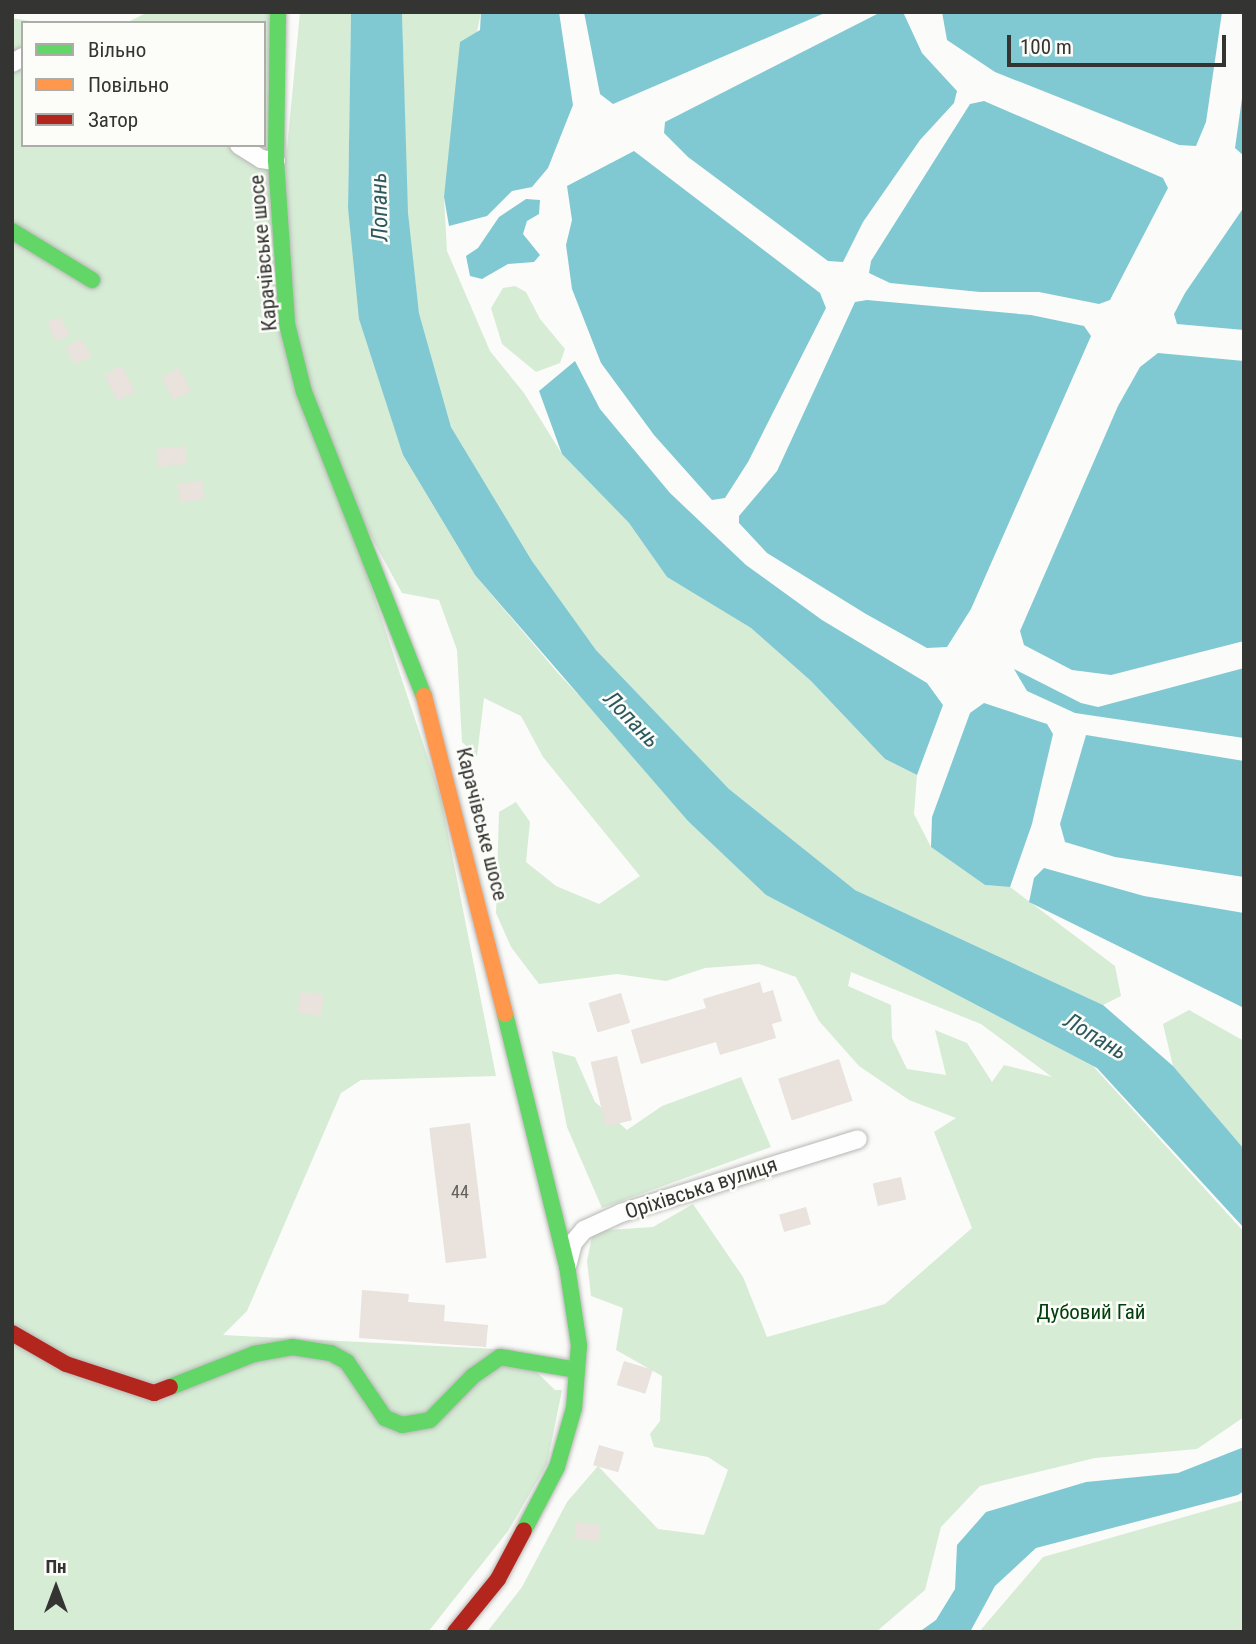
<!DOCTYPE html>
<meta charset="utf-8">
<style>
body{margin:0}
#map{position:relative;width:1256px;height:1644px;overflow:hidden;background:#fbfbf9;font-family:"Roboto Condensed",sans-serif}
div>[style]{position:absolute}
.green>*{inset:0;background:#d6ecd5}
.water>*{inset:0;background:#80c9d2}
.building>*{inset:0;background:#e9e2dd;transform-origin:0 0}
.roads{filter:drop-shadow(0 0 2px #b6b6b4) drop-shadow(0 0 2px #b6b6b4)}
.street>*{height:18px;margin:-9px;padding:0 9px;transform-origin:9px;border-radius:9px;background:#fefefe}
.fast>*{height:16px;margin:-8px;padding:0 8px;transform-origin:8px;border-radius:8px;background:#63d668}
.slow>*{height:16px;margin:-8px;padding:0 8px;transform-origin:8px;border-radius:8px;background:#ff974d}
.jam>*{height:16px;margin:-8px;padding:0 8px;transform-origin:8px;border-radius:8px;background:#b3261e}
span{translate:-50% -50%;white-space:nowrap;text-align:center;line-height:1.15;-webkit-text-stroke:5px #fcfcf8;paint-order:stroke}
.number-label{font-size:18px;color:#62605e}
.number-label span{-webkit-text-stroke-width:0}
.street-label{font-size:21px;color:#343433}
.park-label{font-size:21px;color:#00400c}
.water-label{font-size:23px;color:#2c595f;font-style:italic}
.frame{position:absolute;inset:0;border:14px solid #343433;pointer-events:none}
.legend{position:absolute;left:21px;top:21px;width:245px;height:126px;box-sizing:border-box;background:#fcfcf8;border:2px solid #acaca9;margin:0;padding:9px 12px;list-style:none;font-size:21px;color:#343433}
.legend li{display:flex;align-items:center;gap:14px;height:35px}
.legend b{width:35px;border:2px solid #acaca9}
.north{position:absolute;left:21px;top:1553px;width:70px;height:70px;-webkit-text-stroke:5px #fcfcf8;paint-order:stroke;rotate:0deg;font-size:19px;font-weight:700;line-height:28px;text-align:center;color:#343433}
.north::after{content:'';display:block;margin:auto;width:24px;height:32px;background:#343433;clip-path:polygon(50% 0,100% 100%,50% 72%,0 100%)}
.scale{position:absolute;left:1007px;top:35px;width:219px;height:32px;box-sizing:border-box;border:4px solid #343433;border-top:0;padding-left:9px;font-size:21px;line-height:24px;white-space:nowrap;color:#343433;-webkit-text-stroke:5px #fcfcf8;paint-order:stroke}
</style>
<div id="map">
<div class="green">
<div style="clip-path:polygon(evenodd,148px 12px,268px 12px,287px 149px,300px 12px,351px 12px,348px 208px,403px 455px,475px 575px,557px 672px,766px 895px,1093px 1066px,1244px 1232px,1244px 1417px,1197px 1449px,1095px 1458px,980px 1486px,941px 1527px,925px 1590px,876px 1632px,487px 1632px,522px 1587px,567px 1502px,598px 1466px,658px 1529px,704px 1535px,728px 1470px,708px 1457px,654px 1447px,650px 1434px,660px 1421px,662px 1376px,616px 1350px,623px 1308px,591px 1296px,587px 1261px,593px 1231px,653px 1227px,693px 1204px,743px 1277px,767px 1337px,885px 1304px,972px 1228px,934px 1132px,956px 1118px,909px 1100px,859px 1066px,819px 1021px,796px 977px,759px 964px,705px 968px,666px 981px,617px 974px,539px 984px,511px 947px,496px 913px,499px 812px,516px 802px,530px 822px,526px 862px,556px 886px,599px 904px,640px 876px,543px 757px,521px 716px,484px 698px,477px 756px,462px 742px,457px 650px,439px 600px,402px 593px,345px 489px,367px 575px,440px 794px,496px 1076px,361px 1080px,341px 1093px,247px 1311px,223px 1335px,514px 1350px,555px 1390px,562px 1390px,547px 1464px,508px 1531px,428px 1632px,12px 1632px,12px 18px,41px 23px,23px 23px,23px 145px,264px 145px,264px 23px,126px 23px,148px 12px,851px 972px,981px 1024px,1052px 1077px,1004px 1065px,992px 1082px,967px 1043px,935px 1030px,946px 1075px,907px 1069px,892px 1038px,891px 1005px,848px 986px,851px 972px)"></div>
<div style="clip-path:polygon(402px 12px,481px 12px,444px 197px,447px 251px,490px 351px,524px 393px,562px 454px,629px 523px,667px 577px,751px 628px,811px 681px,885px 759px,917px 775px,914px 814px,931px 847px,985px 885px,1010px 887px,1115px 966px,1121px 996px,1103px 1005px,855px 890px,729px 789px,596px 650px,532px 561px,451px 427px,419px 313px,407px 213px)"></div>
<div style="clip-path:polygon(515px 286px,526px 292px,540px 319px,565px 349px,560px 363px,536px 372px,502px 344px,491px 308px,503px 288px)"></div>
<div style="clip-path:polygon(1189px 1010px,1244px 1041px,1244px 1149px,1173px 1066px,1163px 1024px)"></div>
<div style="clip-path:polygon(552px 1051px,575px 1057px,595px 1102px,627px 1130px,662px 1106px,741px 1077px,771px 1147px,602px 1208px,567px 1127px)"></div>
<div style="clip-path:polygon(1244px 1500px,1244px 1632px,979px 1632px,1043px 1557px)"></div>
</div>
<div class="water">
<div style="clip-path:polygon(351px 12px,402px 12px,408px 213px,419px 313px,451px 427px,532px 561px,596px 650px,729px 789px,855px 890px,1103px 1005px,1173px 1066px,1244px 1149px,1244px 1228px,1097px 1068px,766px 895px,688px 821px,475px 575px,403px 455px,359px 319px,348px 208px)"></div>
<div style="clip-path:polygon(481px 12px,559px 12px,573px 105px,548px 168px,532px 187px,512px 191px,487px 216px,449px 226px,444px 197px,460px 42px,480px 30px)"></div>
<div style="clip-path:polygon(584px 12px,827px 12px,613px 104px,600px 94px)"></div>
<div style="clip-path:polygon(881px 12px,903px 12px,922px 53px,957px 91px,954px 103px,920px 140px,863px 222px,843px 262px,828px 261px,688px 157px,664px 133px,665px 122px)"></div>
<div style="clip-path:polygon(942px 12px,1222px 12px,1206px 122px,1196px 146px,1179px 145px,995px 72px,947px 40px)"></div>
<div style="clip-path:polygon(1244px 84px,1244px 156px,1235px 148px)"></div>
<div style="clip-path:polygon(984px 101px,1163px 178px,1168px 188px,1110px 300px,1099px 304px,1039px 292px,980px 292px,890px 283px,869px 273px,871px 261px,970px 104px)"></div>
<div style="clip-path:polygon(634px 151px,820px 293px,826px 308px,748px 462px,725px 498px,712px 500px,654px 435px,601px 363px,572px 289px,566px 245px,572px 220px,567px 186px)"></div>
<div style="clip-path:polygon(526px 199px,540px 200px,539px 214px,527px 221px,523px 234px,540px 255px,534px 262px,508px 264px,482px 279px,470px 276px,466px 256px,478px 248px,499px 217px)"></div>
<div style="clip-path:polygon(1244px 207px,1244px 330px,1177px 324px,1174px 314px,1185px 293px)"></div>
<div style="clip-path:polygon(867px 300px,1031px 315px,1084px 326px,1091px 336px,971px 609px,947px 647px,927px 648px,866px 614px,767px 553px,739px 523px,739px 516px,777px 471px,855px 302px)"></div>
<div style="clip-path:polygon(1158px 353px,1244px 361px,1244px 641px,1111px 675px,1072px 670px,1024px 645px,1020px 631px,1118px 406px,1140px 367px)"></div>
<div style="clip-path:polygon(575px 361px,600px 409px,670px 493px,746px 565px,822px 620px,927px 683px,943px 705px,917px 775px,885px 759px,811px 681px,751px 628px,667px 577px,629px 523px,562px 454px,539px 391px)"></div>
<div style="clip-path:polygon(1244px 668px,1244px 738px,1075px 713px,1027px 691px,1014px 669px,1081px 703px,1098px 707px)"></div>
<div style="clip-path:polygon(984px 703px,1047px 724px,1053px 734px,1032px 824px,1010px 887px,985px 885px,931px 847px,932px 817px,970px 713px)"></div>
<div style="clip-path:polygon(1086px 735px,1244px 761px,1244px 877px,1115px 857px,1065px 842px,1060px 824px)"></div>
<div style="clip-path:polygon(1044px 868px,1144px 896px,1244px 913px,1244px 1008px,1029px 902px,1034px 878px)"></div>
<div style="clip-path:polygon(1244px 1447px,1244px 1491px,1238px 1495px,1036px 1548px,995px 1586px,970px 1632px,919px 1632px,936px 1620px,955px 1589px,957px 1545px,986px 1512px,1086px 1482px,1178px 1473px)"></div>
</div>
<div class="building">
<div style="clip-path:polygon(60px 317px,70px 335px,55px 341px,47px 322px)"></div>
<div style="clip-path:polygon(81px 339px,92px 356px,75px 364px,65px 347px)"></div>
<div style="left:122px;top:366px;width:29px;height:20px;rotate:63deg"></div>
<div style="left:179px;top:368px;width:26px;height:20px;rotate:62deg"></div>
<div style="left:185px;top:446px;width:18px;height:29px;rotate:84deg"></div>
<div style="left:202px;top:480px;width:19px;height:25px;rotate:81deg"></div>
<div style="clip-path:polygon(760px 982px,763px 993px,773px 990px,782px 1021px,772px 1024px,776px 1038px,720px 1055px,716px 1042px,641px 1064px,631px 1030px,706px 1008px,703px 999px)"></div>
<div style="left:300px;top:992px;width:24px;height:21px;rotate:7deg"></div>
<div style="left:621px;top:993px;width:31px;height:34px;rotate:73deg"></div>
<div style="left:617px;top:1056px;width:66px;height:27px;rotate:77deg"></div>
<div style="left:839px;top:1059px;width:44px;height:64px;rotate:72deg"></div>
<div style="left:470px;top:1123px;width:136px;height:41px;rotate:83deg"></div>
<div style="left:901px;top:1177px;width:23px;height:29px;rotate:77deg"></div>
<div style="left:806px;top:1207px;width:18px;height:28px;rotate:74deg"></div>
<div style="clip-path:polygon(362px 1290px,409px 1294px,408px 1302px,445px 1305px,444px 1321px,488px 1325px,486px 1347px,359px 1338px)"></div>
<div style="left:624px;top:1361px;width:30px;height:25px;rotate:17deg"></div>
<div style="left:599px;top:1445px;width:26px;height:21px;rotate:16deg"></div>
<div style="left:576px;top:1522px;width:25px;height:17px;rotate:7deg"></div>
</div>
<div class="roads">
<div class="street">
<div style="left:12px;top:63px;width:13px;rotate:-29deg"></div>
<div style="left:239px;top:145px;width:26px;rotate:32deg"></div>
<div style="left:261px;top:159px;width:15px;rotate:8deg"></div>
<div style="left:568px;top:1263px;width:21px;rotate:-76deg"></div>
<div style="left:573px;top:1243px;width:17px;rotate:-50deg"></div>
<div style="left:584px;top:1230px;width:41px;rotate:-24.7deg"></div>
<div style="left:621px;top:1213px;width:248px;rotate:-17.3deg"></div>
</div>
<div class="fast">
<div style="left:278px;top:12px;width:149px;rotate:90.8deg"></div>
<div style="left:276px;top:161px;width:163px;rotate:86.1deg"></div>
<div style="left:287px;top:324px;width:70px;rotate:76deg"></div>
<div style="left:304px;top:392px;width:327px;rotate:68.5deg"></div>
<div style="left:12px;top:231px;width:94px;rotate:31.5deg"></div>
<div style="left:505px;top:1014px;width:260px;rotate:76.2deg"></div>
<div style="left:567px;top:1266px;width:80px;rotate:81.4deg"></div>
<div style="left:579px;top:1345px;width:63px;rotate:94.5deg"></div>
<div style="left:574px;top:1408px;width:61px;rotate:106.1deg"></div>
<div style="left:557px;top:1467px;width:71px;rotate:117.6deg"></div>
<div style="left:170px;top:1387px;width:90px;rotate:-21.4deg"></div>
<div style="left:254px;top:1354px;width:39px;rotate:-10deg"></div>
<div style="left:292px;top:1347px;width:39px;rotate:9deg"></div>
<div style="left:331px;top:1353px;width:18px;rotate:29deg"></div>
<div style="left:347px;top:1362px;width:68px;rotate:55.8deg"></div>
<div style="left:385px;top:1418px;width:18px;rotate:22deg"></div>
<div style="left:402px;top:1425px;width:28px;rotate:-10deg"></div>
<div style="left:430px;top:1420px;width:62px;rotate:-45.7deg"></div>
<div style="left:473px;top:1376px;width:33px;rotate:-35deg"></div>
<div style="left:500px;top:1357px;width:78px;rotate:9.6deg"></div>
</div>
<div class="slow">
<div style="left:424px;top:696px;width:328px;rotate:75.7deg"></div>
</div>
<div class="jam">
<div style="left:12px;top:1333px;width:62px;rotate:29.9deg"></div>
<div style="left:66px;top:1364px;width:93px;rotate:18.2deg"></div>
<div style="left:154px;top:1393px;width:17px;rotate:-21deg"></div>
<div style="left:455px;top:1632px;width:68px;rotate:-50.9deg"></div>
<div style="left:498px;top:1579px;width:55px;rotate:-62deg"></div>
</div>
</div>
<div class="number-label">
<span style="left:460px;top:1192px">44</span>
</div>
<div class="street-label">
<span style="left:263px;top:253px;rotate:-95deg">Карачівське шосе</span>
<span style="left:482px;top:824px;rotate:76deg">Карачівське шосе</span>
<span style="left:701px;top:1188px;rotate:-18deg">Оріхівська вулиця</span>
</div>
<div class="park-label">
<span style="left:1091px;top:1312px">Дубовий Гай</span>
</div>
<div class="water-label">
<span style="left:380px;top:207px;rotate:-91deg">Лопань</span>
<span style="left:631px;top:720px;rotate:46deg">Лопань</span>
<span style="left:1095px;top:1037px;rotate:31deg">Лопань</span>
</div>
<div class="frame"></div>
<ul class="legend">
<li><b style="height:9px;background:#63d668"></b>Вільно</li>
<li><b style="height:9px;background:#ff974d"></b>Повільно</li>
<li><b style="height:9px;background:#b3261e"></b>Затор</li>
</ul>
<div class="north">Пн</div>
<div class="scale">100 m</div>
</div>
